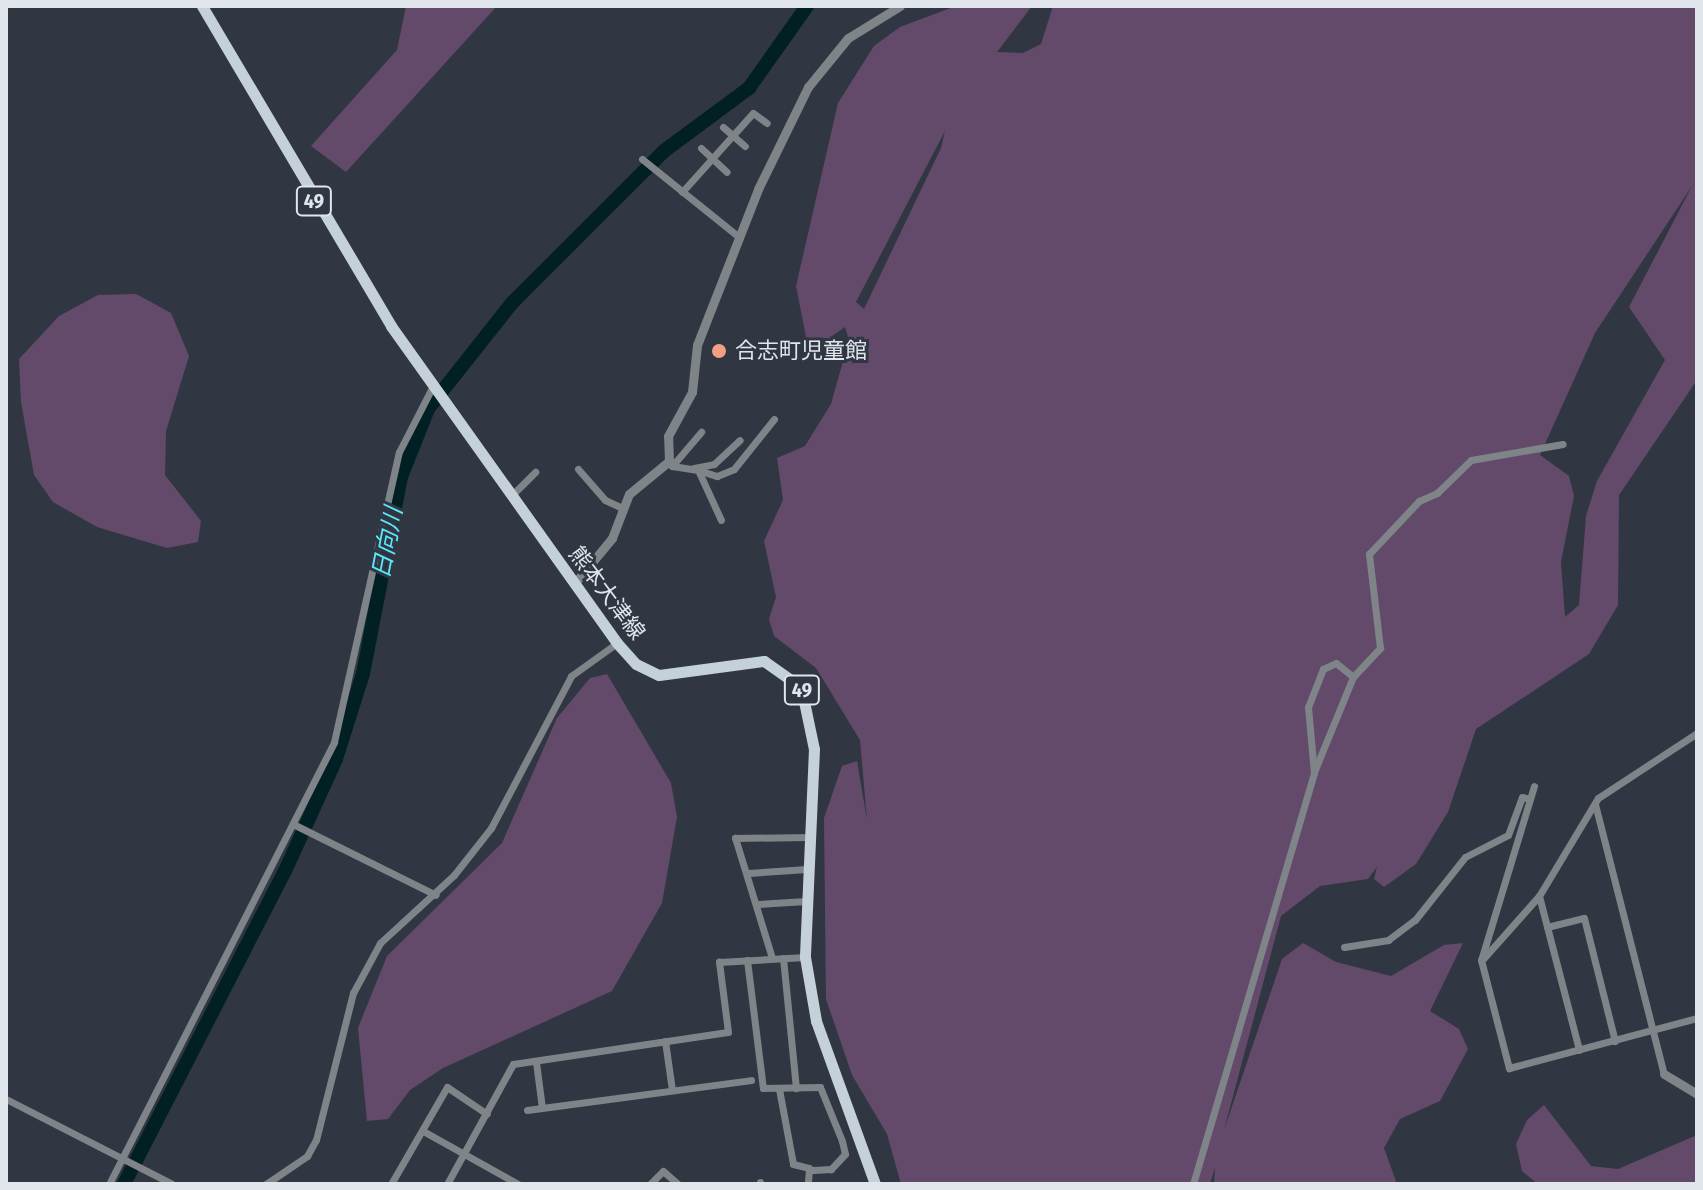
<!DOCTYPE html>
<meta charset="utf-8">
<style>
body{margin:0}
#map{position:relative;width:1703px;height:1190px;overflow:hidden;background:#313742;font-family:"Fira Sans Condensed","Noto Sans JP",sans-serif}
div>[style]{position:absolute}
.green>*{inset:0;background:#634a6b}
.river>*{height:14px;margin:-7px;padding:0 7px;transform-origin:7px;border-radius:7px;background:#012024}
.minor>*{height:7px;margin:-3.5px;padding:0 3.5px;transform-origin:3.5px;border-radius:3.5px;background:#7e8488}
.tertiary>*{height:9px;margin:-4.5px;padding:0 4.5px;transform-origin:4.5px;border-radius:4.5px;background:#7e8488}
.primary>*{height:11px;margin:-5.5px;padding:0 5.5px;transform-origin:5.5px;border-radius:5.5px;background:#c4d1d9}
.dots>*{width:22px;height:22px;translate:-50% -50%;box-sizing:border-box;border:4px solid #313742;border-radius:50%}
span{translate:-50% -50%;white-space:nowrap;text-align:center;line-height:1.15;-webkit-text-stroke:6px #313742;paint-order:stroke}
.shield-label span{padding:2px 6px;background:#313742;border:2px solid;border-radius:6px;-webkit-text-stroke-width:0}
.shield-label{font-size:20px;color:#e1e5ec;font-weight:700}
.poi-label{font-size:22px;color:#e1e5ec}
.left{translate:0 -50%;text-align:left}
.street-label{font-size:22px;color:#e1e5ec}
.water-label{font-size:24px;color:#59e9fb;font-style:italic}
.frame{position:absolute;inset:0;border:8px solid #e1e5ec;pointer-events:none}
</style>
<div id="map">
<div class="green">
<div style="clip-path:polygon(406px 6px,497px 6px,346px 172px,311px 146px,397px 50px)"></div>
<div style="clip-path:polygon(evenodd,956px 6px,1032px 6px,997px 52px,1023px 53px,1041px 44px,1053px 6px,1697px 6px,1697px 380px,1619px 495px,1618px 605px,1589px 654px,1476px 729px,1448px 812px,1416px 864px,1384px 887px,1374px 879px,1377px 867px,1368px 879px,1320px 886px,1281px 916px,1224px 1130px,1282px 959px,1303px 943px,1336px 962px,1391px 976px,1444px 945px,1463px 943px,1430px 1011px,1459px 1029px,1468px 1049px,1440px 1101px,1400px 1119px,1384px 1148px,1397px 1184px,1214px 1184px,1215px 1167px,1210px 1184px,901px 1184px,887px 1134px,852px 1075px,826px 999px,824px 818px,842px 766px,857px 761px,867px 820px,860px 740px,816px 668px,774px 636px,769px 619px,776px 597px,764px 541px,783px 500px,777px 458px,805px 446px,831px 404px,849px 340px,845px 327px,809px 352px,796px 286px,838px 103px,874px 46px,900px 27px,956px 6px,945px 131px,941px 148px,864px 309px,856px 302px,945px 131px,956px 6px,1692px 186px,1629px 307px,1665px 360px,1597px 481px,1586px 516px,1579px 605px,1565px 617px,1561px 562px,1574px 496px,1569px 476px,1540px 455px,1595px 333px,1692px 186px)"></div>
<div style="clip-path:polygon(136px 294px,171px 313px,189px 356px,166px 431px,165px 475px,201px 521px,198px 542px,167px 548px,97px 527px,53px 502px,34px 475px,21px 402px,19px 359px,59px 316px,98px 295px)"></div>
<div style="clip-path:polygon(607px 674px,671px 783px,677px 817px,662px 903px,612px 991px,443px 1068px,410px 1090px,388px 1119px,367px 1121px,358px 1028px,387px 956px,502px 843px,557px 718px,590px 678px)"></div>
<div style="clip-path:polygon(1544px 1105px,1591px 1166px,1618px 1169px,1697px 1135px,1697px 1184px,1538px 1184px,1522px 1171px,1516px 1144px,1527px 1120px)"></div>
</div>
<div class="river">
<div style="left:124px;top:1184px;width:352px;rotate:-62.8deg"></div>
<div style="left:285px;top:871px;width:123px;rotate:-65.5deg"></div>
<div style="left:336px;top:759px;width:89px;rotate:-72.4deg"></div>
<div style="left:363px;top:674px;width:201px;rotate:-79.1deg"></div>
<div style="left:401px;top:477px;width:73px;rotate:-68.3deg"></div>
<div style="left:428px;top:409px;width:135px;rotate:-51.6deg"></div>
<div style="left:512px;top:303px;width:215px;rotate:-45deg"></div>
<div style="left:664px;top:151px;width:106px;rotate:-36.5deg"></div>
<div style="left:749px;top:88px;width:100px;rotate:-54.7deg"></div>
</div>
<div class="minor">
<div style="left:723px;top:127px;width:29px;rotate:41deg"></div>
<div style="left:701px;top:148px;width:35px;rotate:43deg"></div>
<div style="left:642px;top:159px;width:124px;rotate:38.8deg"></div>
<div style="left:682px;top:192px;width:106px;rotate:-48.1deg"></div>
<div style="left:753px;top:113px;width:17px;rotate:36deg"></div>
<div style="left:672px;top:466px;width:26px;rotate:9deg"></div>
<div style="left:698px;top:470px;width:55px;rotate:65.3deg"></div>
<div style="left:672px;top:466px;width:45px;rotate:-49.5deg"></div>
<div style="left:694px;top:468px;width:20px;rotate:-11deg"></div>
<div style="left:714px;top:464px;width:35px;rotate:-43deg"></div>
<div style="left:578px;top:469px;width:41px;rotate:48.9deg"></div>
<div style="left:605px;top:500px;width:19px;rotate:25deg"></div>
<div style="left:698px;top:470px;width:20px;rotate:18deg"></div>
<div style="left:717px;top:476px;width:18px;rotate:-22deg"></div>
<div style="left:734px;top:469px;width:64px;rotate:-51.3deg"></div>
<div style="left:512px;top:495px;width:33px;rotate:-45deg"></div>
<div style="left:1314px;top:773px;width:66px;rotate:-95.2deg"></div>
<div style="left:1308px;top:707px;width:41px;rotate:-68.5deg"></div>
<div style="left:1323px;top:669px;width:14px;rotate:-25deg"></div>
<div style="left:1336px;top:663px;width:22px;rotate:39deg"></div>
<div style="left:1534px;top:786px;width:182px;rotate:106.9deg"></div>
<div style="left:1481px;top:960px;width:112px;rotate:75.5deg"></div>
<div style="left:1509px;top:1068px;width:195px;rotate:-14.9deg"></div>
<div style="left:1595px;top:804px;width:279px;rotate:75.7deg"></div>
<div style="left:295px;top:825px;width:157px;rotate:26.4deg"></div>
<div style="left:748px;top:873px;width:59px;rotate:-3.9deg"></div>
<div style="left:1539px;top:896px;width:159px;rotate:75.4deg"></div>
<div style="left:758px;top:904px;width:48px;rotate:-3.6deg"></div>
<div style="left:1547px;top:927px;width:38px;rotate:-14deg"></div>
<div style="left:1584px;top:918px;width:127px;rotate:75.9deg"></div>
<div style="left:1344px;top:947px;width:45px;rotate:-9deg"></div>
<div style="left:1388px;top:940px;width:34px;rotate:-37deg"></div>
<div style="left:1415px;top:920px;width:80px;rotate:-51.6deg"></div>
<div style="left:1465px;top:857px;width:48px;rotate:-27.1deg"></div>
<div style="left:1508px;top:835px;width:40px;rotate:-69.8deg"></div>
<div style="left:1522px;top:797px;width:8px;rotate:14deg"></div>
<div style="left:772px;top:958px;width:126px;rotate:-107.1deg"></div>
<div style="left:735px;top:838px;width:74px;rotate:-0.8deg"></div>
<div style="left:783px;top:958px;width:131px;rotate:84.3deg"></div>
<div style="left:1483px;top:959px;width:84px;rotate:-48.4deg"></div>
<div style="left:1539px;top:896px;width:114px;rotate:-59deg"></div>
<div style="left:1598px;top:798px;width:118px;rotate:-33.3deg"></div>
<div style="left:747px;top:960px;width:129px;rotate:82.9deg"></div>
<div style="left:763px;top:1088px;width:57px;rotate:-1deg"></div>
<div style="left:820px;top:1087px;width:58px;rotate:67.8deg"></div>
<div style="left:842px;top:1141px;width:13px;rotate:77deg"></div>
<div style="left:845px;top:1154px;width:21px;rotate:133deg"></div>
<div style="left:831px;top:1169px;width:22px;rotate:177deg"></div>
<div style="left:665px;top:1041px;width:49px;rotate:81.9deg"></div>
<div style="left:536px;top:1062px;width:46px;rotate:82.6deg"></div>
<div style="left:779px;top:1089px;width:76px;rotate:79.4deg"></div>
<div style="left:793px;top:1164px;width:16px;rotate:14deg"></div>
<div style="left:809px;top:1168px;width:16px;rotate:94deg"></div>
<div style="left:6px;top:1099px;width:186px;rotate:27.1deg"></div>
<div style="left:527px;top:1110px;width:226px;rotate:-7.6deg"></div>
<div style="left:423px;top:1131px;width:109px;rotate:29.2deg"></div>
<div style="left:109px;top:1184px;width:496px;rotate:-63deg"></div>
<div style="left:334px;top:742px;width:297px;rotate:-77.4deg"></div>
<div style="left:399px;top:452px;width:76px;rotate:-62.8deg"></div>
<div style="left:266px;top:1184px;width:50px;rotate:-34.3deg"></div>
<div style="left:307px;top:1156px;width:18px;rotate:-61deg"></div>
<div style="left:316px;top:1140px;width:152px;rotate:-75.9deg"></div>
<div style="left:353px;top:993px;width:57px;rotate:-61.6deg"></div>
<div style="left:380px;top:943px;width:100px;rotate:-42.6deg"></div>
<div style="left:454px;top:875px;width:60px;rotate:-51.8deg"></div>
<div style="left:491px;top:828px;width:172px;rotate:-62.2deg"></div>
<div style="left:571px;top:676px;width:57px;rotate:-35.7deg"></div>
<div style="left:391px;top:1184px;width:112px;rotate:-60deg"></div>
<div style="left:447px;top:1087px;width:48px;rotate:34deg"></div>
<div style="left:447px;top:1184px;width:137px;rotate:-61.2deg"></div>
<div style="left:513px;top:1064px;width:217px;rotate:-8.5deg"></div>
<div style="left:728px;top:1032px;width:71px;rotate:-97.3deg"></div>
<div style="left:719px;top:962px;width:86px;rotate:-3.3deg"></div>
<div style="left:650px;top:1184px;width:18px;rotate:-45deg"></div>
<div style="left:663px;top:1171px;width:20px;rotate:41deg"></div>
<div style="left:760px;top:1184px;width:2px;rotate:-90deg"></div>
<div style="left:1193px;top:1184px;width:429px;rotate:-73.6deg"></div>
<div style="left:1314px;top:772px;width:103px;rotate:-67.7deg"></div>
<div style="left:1353px;top:677px;width:40px;rotate:-47deg"></div>
<div style="left:1380px;top:648px;width:95px;rotate:-96.7deg"></div>
<div style="left:1369px;top:554px;width:73px;rotate:-46.7deg"></div>
<div style="left:1419px;top:501px;width:20px;rotate:-24deg"></div>
<div style="left:1437px;top:493px;width:47px;rotate:-44.1deg"></div>
<div style="left:1471px;top:460px;width:93px;rotate:-9.9deg"></div>
</div>
<div class="tertiary">
<div style="left:574px;top:584px;width:60px;rotate:-50.4deg"></div>
<div style="left:612px;top:538px;width:47px;rotate:-68.9deg"></div>
<div style="left:629px;top:494px;width:52px;rotate:-39.5deg"></div>
<div style="left:669px;top:461px;width:25px;rotate:-92deg"></div>
<div style="left:668px;top:436px;width:50px;rotate:-61.4deg"></div>
<div style="left:692px;top:392px;width:47px;rotate:-83.9deg"></div>
<div style="left:697px;top:345px;width:168px;rotate:-68.6deg"></div>
<div style="left:758px;top:189px;width:114px;rotate:-63.9deg"></div>
<div style="left:808px;top:87px;width:63px;rotate:-50.8deg"></div>
<div style="left:848px;top:38px;width:61px;rotate:-31.6deg"></div>
<div style="left:1664px;top:1074px;width:39px;rotate:31deg"></div>
</div>
<div class="primary">
<div style="left:202px;top:6px;width:372px;rotate:59.4deg"></div>
<div style="left:391px;top:326px;width:389px;rotate:54.5deg"></div>
<div style="left:617px;top:643px;width:28px;rotate:48deg"></div>
<div style="left:636px;top:664px;width:25px;rotate:26deg"></div>
<div style="left:659px;top:675px;width:106px;rotate:-7.6deg"></div>
<div style="left:764px;top:661px;width:45px;rotate:35.1deg"></div>
<div style="left:801px;top:687px;width:63px;rotate:78.2deg"></div>
<div style="left:814px;top:749px;width:208px;rotate:92.5deg"></div>
<div style="left:805px;top:957px;width:65px;rotate:80.2deg"></div>
<div style="left:816px;top:1021px;width:173px;rotate:70.1deg"></div>
</div>
<div class="dots">
<div style="left:719px;top:351px;background:#f39f82"></div>
</div>
<div class="shield-label">
<span style="left:314px;top:201px">49</span>
<span style="left:802px;top:690px">49</span>
</div>
<div class="poi-label">
<span class="left" style="left:735px;top:351px">合志町児童館</span>
</div>
<div class="street-label">
<span style="left:607px;top:593px;rotate:53deg">熊本大津線</span>
</div>
<div class="water-label">
<span style="left:388px;top:543px;rotate:-79deg">日向川</span>
</div>
<div class="frame"></div>
</div>
